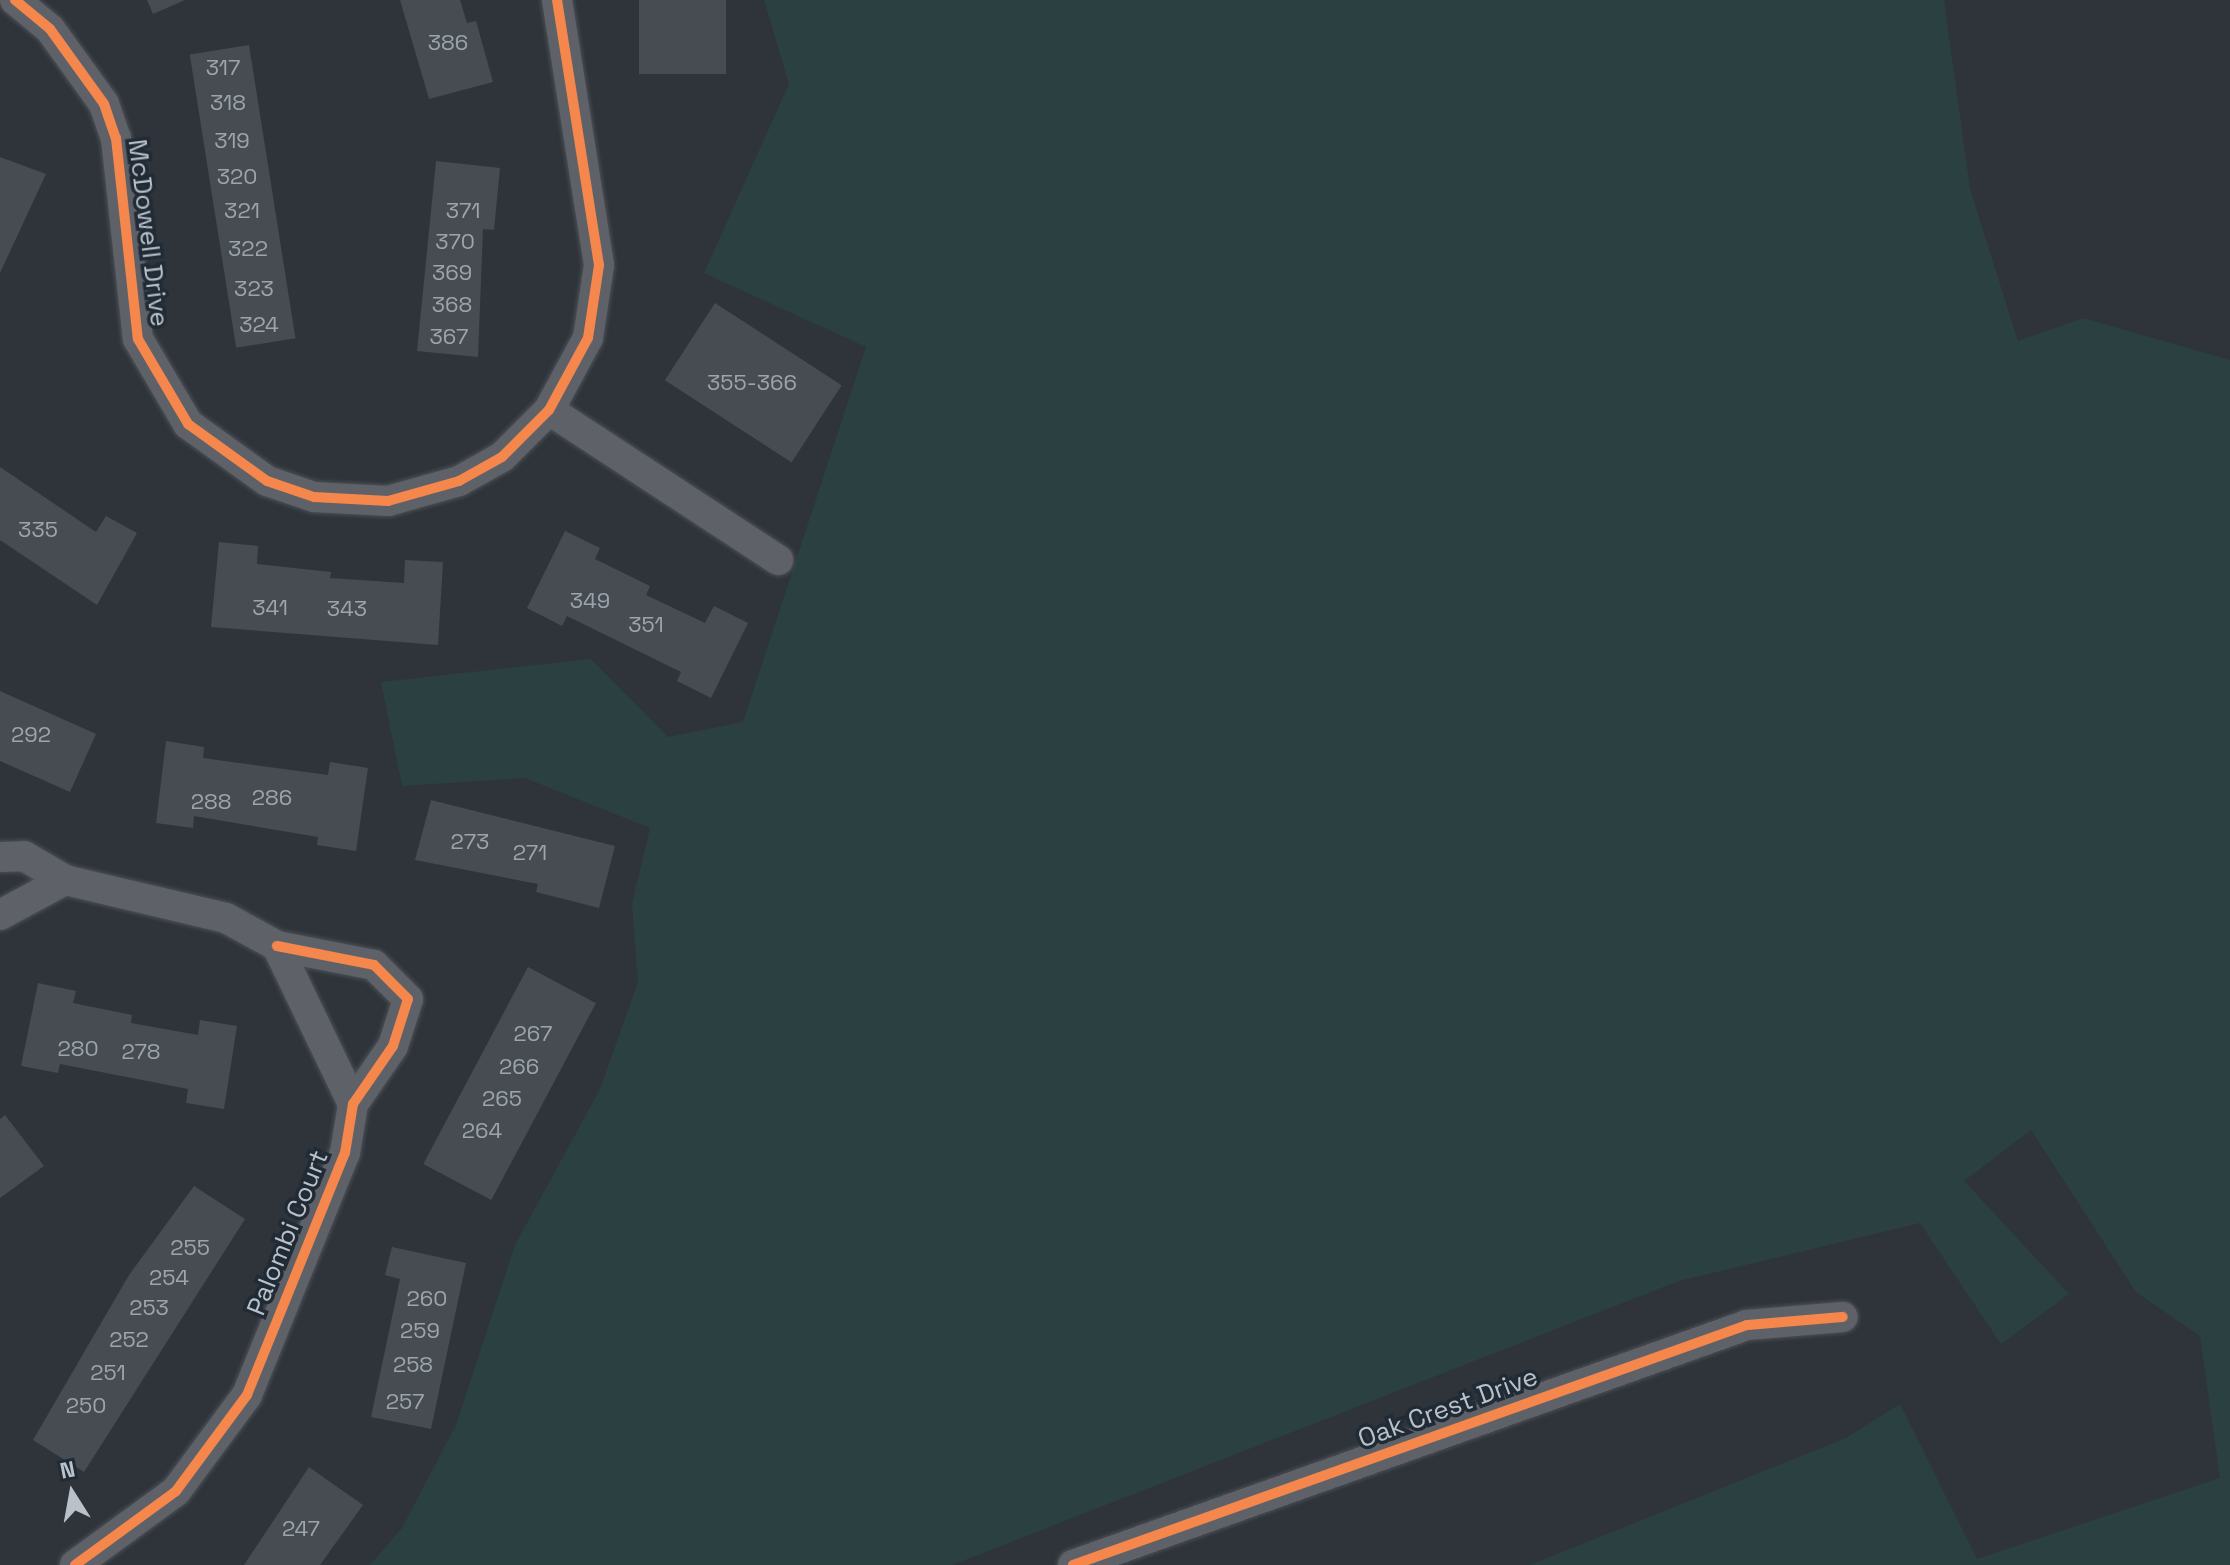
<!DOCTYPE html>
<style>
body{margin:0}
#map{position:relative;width:2230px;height:1565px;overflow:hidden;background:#2e343a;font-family:"Space Grotesk",sans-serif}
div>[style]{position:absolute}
.green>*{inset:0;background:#2b4041}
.building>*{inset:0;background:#474c52;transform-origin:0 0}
.roads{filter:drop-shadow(0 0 2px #4c5055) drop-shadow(0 0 2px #4c5055)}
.minor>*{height:30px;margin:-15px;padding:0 15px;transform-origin:15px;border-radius:15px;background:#5e6268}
.cycleway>*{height:10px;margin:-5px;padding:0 5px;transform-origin:5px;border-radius:5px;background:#f5874c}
span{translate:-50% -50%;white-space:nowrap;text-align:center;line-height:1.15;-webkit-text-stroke:7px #212b36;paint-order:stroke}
.number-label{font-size:22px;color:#9ca4ac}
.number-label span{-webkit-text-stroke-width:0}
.street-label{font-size:26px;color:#b9c1ca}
.north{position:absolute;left:32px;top:1453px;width:80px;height:80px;-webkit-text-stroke:6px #212b36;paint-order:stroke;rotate:349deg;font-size:22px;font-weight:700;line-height:32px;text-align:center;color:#b9c1ca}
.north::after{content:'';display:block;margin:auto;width:28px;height:36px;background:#b9c1ca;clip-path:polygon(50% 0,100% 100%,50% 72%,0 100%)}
</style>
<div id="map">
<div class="green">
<div style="clip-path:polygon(764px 0,1944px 0,1970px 189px,2018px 341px,2083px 318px,2230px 360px,2230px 1565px,1530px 1565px,1846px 1438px,1900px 1404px,1977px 1559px,2220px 1478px,2200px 1336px,2136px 1292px,2031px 1130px,1964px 1181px,2069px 1294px,2001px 1344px,1920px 1223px,1679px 1281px,952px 1565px,370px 1565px,402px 1528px,456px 1425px,515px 1245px,600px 1089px,638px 982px,632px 904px,650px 828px,525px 778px,402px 786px,381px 682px,591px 659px,668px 737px,743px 722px,866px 347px,704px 273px,789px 84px)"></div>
</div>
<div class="building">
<div style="clip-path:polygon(147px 0,185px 0,153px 14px)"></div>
<div style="clip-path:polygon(400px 0,460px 0,467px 23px,476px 21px,493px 82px,429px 99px)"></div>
<div style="left:639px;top:0;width:87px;height:74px"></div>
<div style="left:249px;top:45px;width:297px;height:60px;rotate:81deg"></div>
<div style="clip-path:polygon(0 157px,46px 174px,0 273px)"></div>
<div style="clip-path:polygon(436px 161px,500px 168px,494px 230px,483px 229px,478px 357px,417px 351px)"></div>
<div style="left:715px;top:303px;width:151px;height:92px;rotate:33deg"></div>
<div style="clip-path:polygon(0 467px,96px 532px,106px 516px,137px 533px,97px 605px,0 540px)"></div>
<div style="clip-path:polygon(565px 531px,600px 548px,595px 559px,650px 586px,646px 595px,705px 623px,714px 606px,748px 623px,711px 698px,677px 681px,681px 672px,567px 616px,562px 626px,527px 608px)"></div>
<div style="clip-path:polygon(219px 542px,258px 546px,257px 564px,331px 572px,330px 578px,404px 583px,405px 560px,443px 562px,438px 645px,211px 627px)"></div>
<div style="clip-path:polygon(0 691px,96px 734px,70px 792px,0 761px)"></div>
<div style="clip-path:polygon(166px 741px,204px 747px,203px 758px,232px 762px,328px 775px,330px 762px,368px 768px,356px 851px,317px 845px,318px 837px,194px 816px,193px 828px,156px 823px)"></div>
<div style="clip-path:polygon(431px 800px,615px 846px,599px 908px,536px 892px,538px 884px,415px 860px)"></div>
<div style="left:528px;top:967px;width:77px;height:223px;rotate:28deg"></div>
<div style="clip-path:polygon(38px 983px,76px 991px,73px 1003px,132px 1015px,131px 1023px,198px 1035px,200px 1020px,237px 1026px,224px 1109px,186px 1103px,188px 1089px,60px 1064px,58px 1073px,21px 1066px)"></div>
<div style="clip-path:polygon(5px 1115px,44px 1166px,0 1198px,0 1119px)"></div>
<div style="clip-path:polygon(194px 1186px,245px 1219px,84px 1472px,33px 1440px,129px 1275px)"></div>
<div style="clip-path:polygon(392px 1247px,466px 1263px,431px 1429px,371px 1417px,400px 1279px,385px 1275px)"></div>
<div style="clip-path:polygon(309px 1467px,363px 1505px,320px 1565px,244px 1565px)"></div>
</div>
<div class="roads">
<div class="minor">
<div style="left:15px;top:0;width:45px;rotate:39.6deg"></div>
<div style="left:50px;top:29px;width:92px;rotate:54.2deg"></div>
<div style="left:104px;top:104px;width:36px;rotate:71deg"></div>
<div style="left:116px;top:138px;width:202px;rotate:83.8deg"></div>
<div style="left:138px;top:339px;width:99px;rotate:59.5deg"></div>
<div style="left:188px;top:424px;width:97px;rotate:35.8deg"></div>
<div style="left:267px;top:481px;width:50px;rotate:18.8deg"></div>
<div style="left:314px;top:497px;width:74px;rotate:3.1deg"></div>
<div style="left:388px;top:501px;width:74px;rotate:-15.7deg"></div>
<div style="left:459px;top:481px;width:49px;rotate:-29.2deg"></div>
<div style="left:502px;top:457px;width:66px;rotate:-45deg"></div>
<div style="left:549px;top:410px;width:82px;rotate:-61.6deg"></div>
<div style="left:588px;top:338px;width:74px;rotate:-81.4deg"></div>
<div style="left:599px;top:265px;width:268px;rotate:-99deg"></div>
<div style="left:549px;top:410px;width:274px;rotate:33.2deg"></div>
<div style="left:0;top:857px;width:24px;rotate:-2deg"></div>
<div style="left:24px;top:856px;width:48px;rotate:30.3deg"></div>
<div style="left:0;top:915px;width:74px;rotate:-28.3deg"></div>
<div style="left:65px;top:880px;width:165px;rotate:13.3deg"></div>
<div style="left:226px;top:918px;width:58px;rotate:28.8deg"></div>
<div style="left:277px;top:946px;width:175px;rotate:64.3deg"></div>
<div style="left:75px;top:1565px;width:125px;rotate:-36.2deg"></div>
<div style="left:176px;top:1491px;width:119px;rotate:-53.5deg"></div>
<div style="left:247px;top:1395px;width:261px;rotate:-68deg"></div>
<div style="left:345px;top:1153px;width:50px;rotate:-80.7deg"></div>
<div style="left:353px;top:1104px;width:70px;rotate:-55.4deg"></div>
<div style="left:393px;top:1046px;width:49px;rotate:-72.3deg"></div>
<div style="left:408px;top:999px;width:48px;rotate:-135deg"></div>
<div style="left:374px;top:965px;width:99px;rotate:-168.9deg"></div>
<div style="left:1073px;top:1565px;width:715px;rotate:-19.6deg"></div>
<div style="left:1747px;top:1325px;width:96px;rotate:-4.8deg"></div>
</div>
</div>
<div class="cycleway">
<div style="left:15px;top:0;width:45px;rotate:39.6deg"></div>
<div style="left:50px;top:29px;width:92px;rotate:54.2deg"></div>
<div style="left:104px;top:104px;width:36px;rotate:71deg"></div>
<div style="left:116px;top:138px;width:202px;rotate:83.8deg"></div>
<div style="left:138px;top:339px;width:99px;rotate:59.5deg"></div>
<div style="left:188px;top:424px;width:97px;rotate:35.8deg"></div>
<div style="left:267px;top:481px;width:50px;rotate:18.8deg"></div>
<div style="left:314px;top:497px;width:74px;rotate:3.1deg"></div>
<div style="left:388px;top:501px;width:74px;rotate:-15.7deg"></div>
<div style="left:459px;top:481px;width:49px;rotate:-29.2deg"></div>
<div style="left:502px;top:457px;width:66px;rotate:-45deg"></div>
<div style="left:549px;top:410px;width:82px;rotate:-61.6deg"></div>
<div style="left:588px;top:338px;width:74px;rotate:-81.4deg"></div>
<div style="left:599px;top:265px;width:268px;rotate:-99deg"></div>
<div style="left:75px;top:1565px;width:125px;rotate:-36.2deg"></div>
<div style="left:176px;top:1491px;width:119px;rotate:-53.5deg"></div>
<div style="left:247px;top:1395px;width:261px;rotate:-68deg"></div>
<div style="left:345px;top:1153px;width:50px;rotate:-80.7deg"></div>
<div style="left:353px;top:1104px;width:70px;rotate:-55.4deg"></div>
<div style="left:393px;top:1046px;width:49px;rotate:-72.3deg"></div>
<div style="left:408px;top:999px;width:48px;rotate:-135deg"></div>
<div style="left:374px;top:965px;width:99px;rotate:-168.9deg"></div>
<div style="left:1073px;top:1565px;width:715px;rotate:-19.6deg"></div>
<div style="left:1747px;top:1325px;width:96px;rotate:-4.8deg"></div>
</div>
<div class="number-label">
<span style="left:448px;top:43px">386</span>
<span style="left:223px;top:68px">317</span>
<span style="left:228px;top:103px">318</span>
<span style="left:232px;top:141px">319</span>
<span style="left:237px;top:177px">320</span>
<span style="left:242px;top:211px">321</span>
<span style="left:463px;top:211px">371</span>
<span style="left:455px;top:242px">370</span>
<span style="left:248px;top:249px">322</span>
<span style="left:452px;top:273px">369</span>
<span style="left:254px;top:289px">323</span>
<span style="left:452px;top:305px">368</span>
<span style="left:259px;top:325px">324</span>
<span style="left:449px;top:337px">367</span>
<span style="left:752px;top:383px">355-366</span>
<span style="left:38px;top:530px">335</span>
<span style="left:590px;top:601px">349</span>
<span style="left:270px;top:608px">341</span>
<span style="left:347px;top:609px">343</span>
<span style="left:646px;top:625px">351</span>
<span style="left:31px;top:735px">292</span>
<span style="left:272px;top:798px">286</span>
<span style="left:211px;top:802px">288</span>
<span style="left:470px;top:842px">273</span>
<span style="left:530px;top:853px">271</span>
<span style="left:533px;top:1034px">267</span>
<span style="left:78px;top:1049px">280</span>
<span style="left:141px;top:1052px">278</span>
<span style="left:519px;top:1067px">266</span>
<span style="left:502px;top:1099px">265</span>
<span style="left:482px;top:1131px">264</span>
<span style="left:190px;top:1248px">255</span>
<span style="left:169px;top:1278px">254</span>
<span style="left:427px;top:1299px">260</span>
<span style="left:149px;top:1308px">253</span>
<span style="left:420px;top:1331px">259</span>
<span style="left:129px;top:1340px">252</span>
<span style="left:413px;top:1365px">258</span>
<span style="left:108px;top:1373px">251</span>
<span style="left:405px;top:1402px">257</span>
<span style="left:86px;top:1406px">250</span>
<span style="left:301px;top:1529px">247</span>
</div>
<div class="street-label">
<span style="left:148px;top:233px;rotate:83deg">McDowell Drive</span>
<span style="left:288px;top:1233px;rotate:-68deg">Palombi Court</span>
<span style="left:1448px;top:1408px;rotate:-20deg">Oak Crest Drive</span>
</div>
<div class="north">N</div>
</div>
